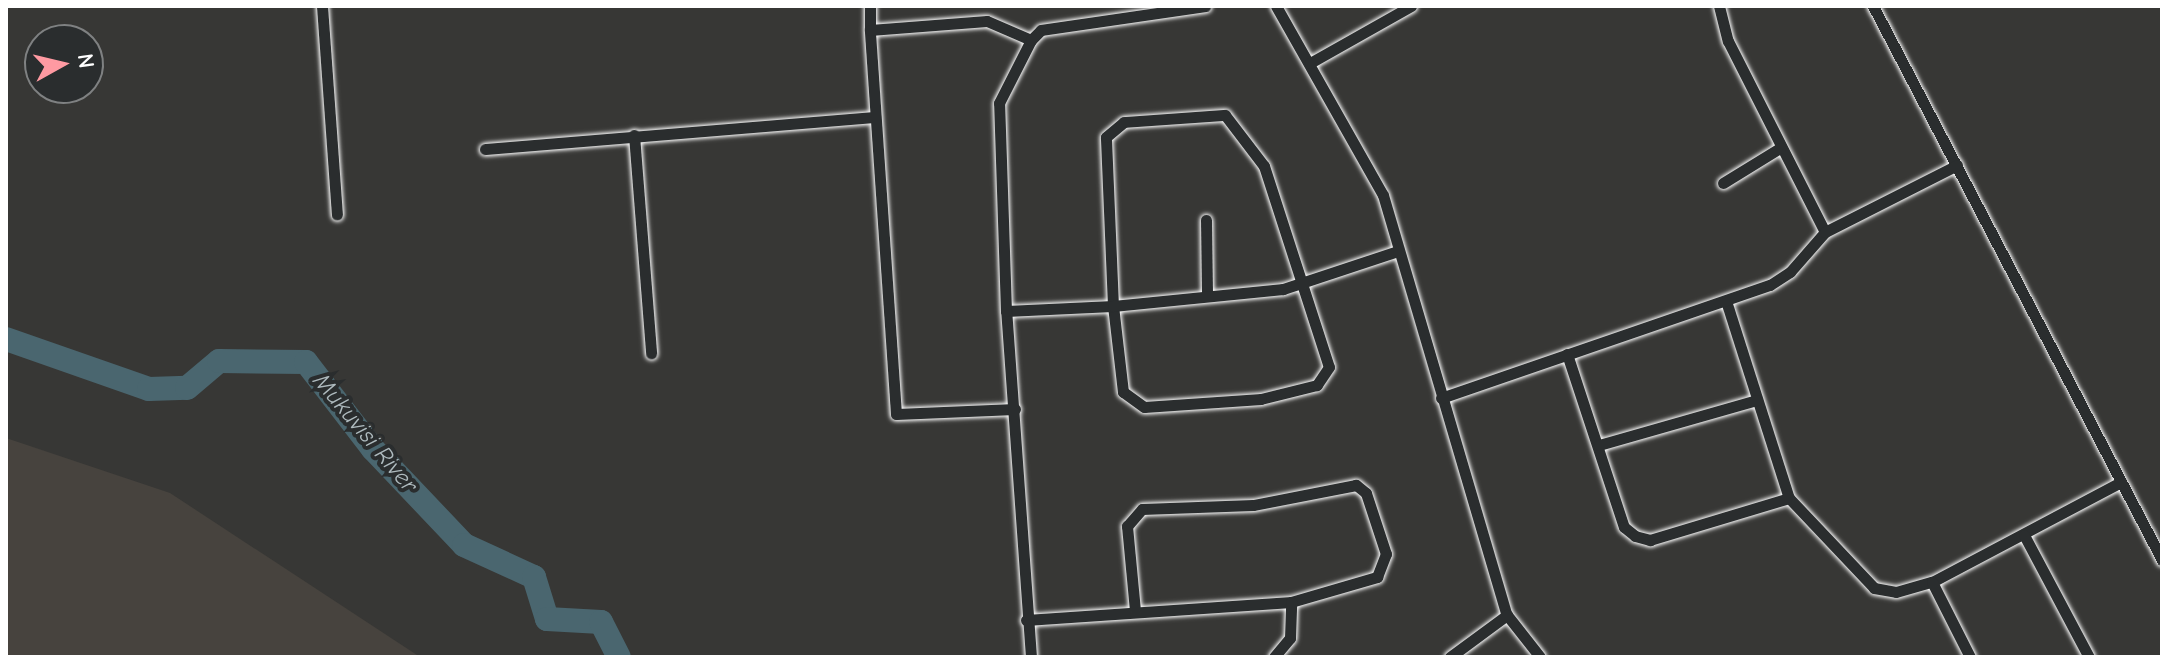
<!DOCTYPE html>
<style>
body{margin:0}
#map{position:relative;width:2168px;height:663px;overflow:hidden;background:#373735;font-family:"Comic Neue",sans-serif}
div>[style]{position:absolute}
.built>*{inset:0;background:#47433e}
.river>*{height:24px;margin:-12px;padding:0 12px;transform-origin:12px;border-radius:12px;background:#4a666f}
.roads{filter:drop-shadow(0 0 2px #fff) drop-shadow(0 0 2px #fff)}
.street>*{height:11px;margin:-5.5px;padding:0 5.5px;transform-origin:5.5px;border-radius:5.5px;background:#2a2d2e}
span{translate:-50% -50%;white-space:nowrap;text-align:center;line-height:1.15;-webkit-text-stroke:8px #2a2d2e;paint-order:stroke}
.water-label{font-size:24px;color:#aebabe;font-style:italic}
.frame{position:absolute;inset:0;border:8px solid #fff;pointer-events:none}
.north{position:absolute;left:24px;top:24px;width:80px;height:80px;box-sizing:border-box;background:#2a2d2e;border:2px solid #7f8182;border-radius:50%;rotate:82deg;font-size:22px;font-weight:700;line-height:32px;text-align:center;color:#fff}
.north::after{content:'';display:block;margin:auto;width:28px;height:36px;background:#ff9aa2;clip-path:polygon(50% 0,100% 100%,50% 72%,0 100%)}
</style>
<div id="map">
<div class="built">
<div style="clip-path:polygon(6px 438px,170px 493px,420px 657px,6px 657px)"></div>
</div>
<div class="river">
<div style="left:6px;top:339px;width:151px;rotate:19.3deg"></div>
<div style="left:149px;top:389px;width:38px;rotate:-2deg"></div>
<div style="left:187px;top:388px;width:42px;rotate:-40.2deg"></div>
<div style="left:219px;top:361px;width:87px;rotate:0.7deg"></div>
<div style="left:306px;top:362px;width:110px;rotate:52.4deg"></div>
<div style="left:373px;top:449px;width:132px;rotate:46.5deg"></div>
<div style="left:464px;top:545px;width:77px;rotate:24.6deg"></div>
<div style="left:534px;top:577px;width:44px;rotate:72.8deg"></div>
<div style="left:547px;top:619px;width:54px;rotate:3.2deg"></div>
<div style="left:601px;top:622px;width:39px;rotate:63deg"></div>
</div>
<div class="roads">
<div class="street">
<div style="left:322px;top:6px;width:209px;rotate:85.9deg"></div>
<div style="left:1276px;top:6px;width:217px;rotate:60.5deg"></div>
<div style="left:1383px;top:195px;width:438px;rotate:73.6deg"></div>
<div style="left:1507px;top:615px;width:53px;rotate:51.8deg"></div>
<div style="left:1719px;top:6px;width:36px;rotate:76deg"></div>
<div style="left:1728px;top:41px;width:214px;rotate:63.1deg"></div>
<div style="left:1873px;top:6px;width:625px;rotate:62.45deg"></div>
<div style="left:870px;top:30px;width:24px;rotate:-90deg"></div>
<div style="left:1310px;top:63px;width:116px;rotate:-29.4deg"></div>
<div style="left:1225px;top:115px;width:64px;rotate:52.6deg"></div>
<div style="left:1264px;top:166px;width:211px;rotate:72.1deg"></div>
<div style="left:1329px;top:367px;width:22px;rotate:124deg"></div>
<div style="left:1317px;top:385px;width:58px;rotate:166deg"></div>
<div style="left:1261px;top:399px;width:117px;rotate:176.1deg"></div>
<div style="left:1144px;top:407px;width:26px;rotate:-144deg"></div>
<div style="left:1123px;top:392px;width:87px;rotate:-96.6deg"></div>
<div style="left:1113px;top:306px;width:169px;rotate:-92.4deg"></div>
<div style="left:1106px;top:137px;width:23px;rotate:-40deg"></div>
<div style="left:1124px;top:122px;width:101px;rotate:-4deg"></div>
<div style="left:634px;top:135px;width:219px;rotate:85.5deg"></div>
<div style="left:485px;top:149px;width:388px;rotate:-4.7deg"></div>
<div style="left:1723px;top:183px;width:67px;rotate:-31.6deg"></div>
<div style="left:1206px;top:220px;width:76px;rotate:89.2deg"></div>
<div style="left:1727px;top:304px;width:204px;rotate:72.3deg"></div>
<div style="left:1789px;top:498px;width:124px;rotate:46.6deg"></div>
<div style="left:1874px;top:588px;width:22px;rotate:10deg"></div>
<div style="left:1896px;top:592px;width:37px;rotate:-16deg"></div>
<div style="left:1932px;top:582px;width:214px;rotate:-27.9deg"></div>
<div style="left:1006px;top:311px;width:107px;rotate:-2.7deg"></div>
<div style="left:1113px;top:306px;width:171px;rotate:-5.7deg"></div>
<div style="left:1283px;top:289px;width:121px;rotate:-18.3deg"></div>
<div style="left:1567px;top:354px;width:182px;rotate:71.8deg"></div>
<div style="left:1624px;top:527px;width:14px;rotate:39deg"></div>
<div style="left:1635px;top:536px;width:16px;rotate:15deg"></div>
<div style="left:1650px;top:540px;width:145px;rotate:-16.8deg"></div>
<div style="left:1441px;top:398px;width:348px;rotate:-19deg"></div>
<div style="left:1770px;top:285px;width:24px;rotate:-33deg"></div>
<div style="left:1790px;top:272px;width:53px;rotate:-48.8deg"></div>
<div style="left:1825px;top:232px;width:148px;rotate:-26.9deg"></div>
<div style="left:1015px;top:409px;width:119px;rotate:177.6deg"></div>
<div style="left:896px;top:414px;width:385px;rotate:-93.9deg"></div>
<div style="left:870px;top:30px;width:117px;rotate:-4.4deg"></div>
<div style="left:987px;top:21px;width:48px;rotate:23.4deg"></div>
<div style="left:1599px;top:445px;width:164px;rotate:-15.9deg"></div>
<div style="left:2024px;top:535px;width:138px;rotate:62deg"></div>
<div style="left:1932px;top:582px;width:84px;rotate:63.1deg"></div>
<div style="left:1026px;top:620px;width:266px;rotate:-3.9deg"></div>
<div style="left:1291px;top:602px;width:90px;rotate:-16.2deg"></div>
<div style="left:1377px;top:577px;width:25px;rotate:-69deg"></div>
<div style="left:1386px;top:554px;width:64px;rotate:-108.2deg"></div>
<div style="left:1366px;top:493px;width:13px;rotate:-141deg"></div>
<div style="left:1356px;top:485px;width:105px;rotate:169deg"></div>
<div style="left:1253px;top:505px;width:111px;rotate:177.9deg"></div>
<div style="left:1142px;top:509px;width:23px;rotate:131deg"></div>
<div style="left:1127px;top:526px;width:84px;rotate:84.6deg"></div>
<div style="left:1031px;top:657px;width:347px;rotate:-94.1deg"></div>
<div style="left:1006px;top:311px;width:208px;rotate:-91.9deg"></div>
<div style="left:999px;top:103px;width:71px;rotate:-63.1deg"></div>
<div style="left:1031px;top:40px;width:14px;rotate:-45deg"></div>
<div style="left:1041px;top:30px;width:166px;rotate:-8.3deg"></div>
<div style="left:1274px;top:657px;width:25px;rotate:-50deg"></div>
<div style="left:1290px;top:638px;width:36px;rotate:-88deg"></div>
<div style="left:1450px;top:657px;width:71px;rotate:-36.4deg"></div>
</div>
</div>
<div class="water-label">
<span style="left:365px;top:433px;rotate:50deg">Mukuvisi River</span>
</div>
<div class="frame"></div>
<div class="north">N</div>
</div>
